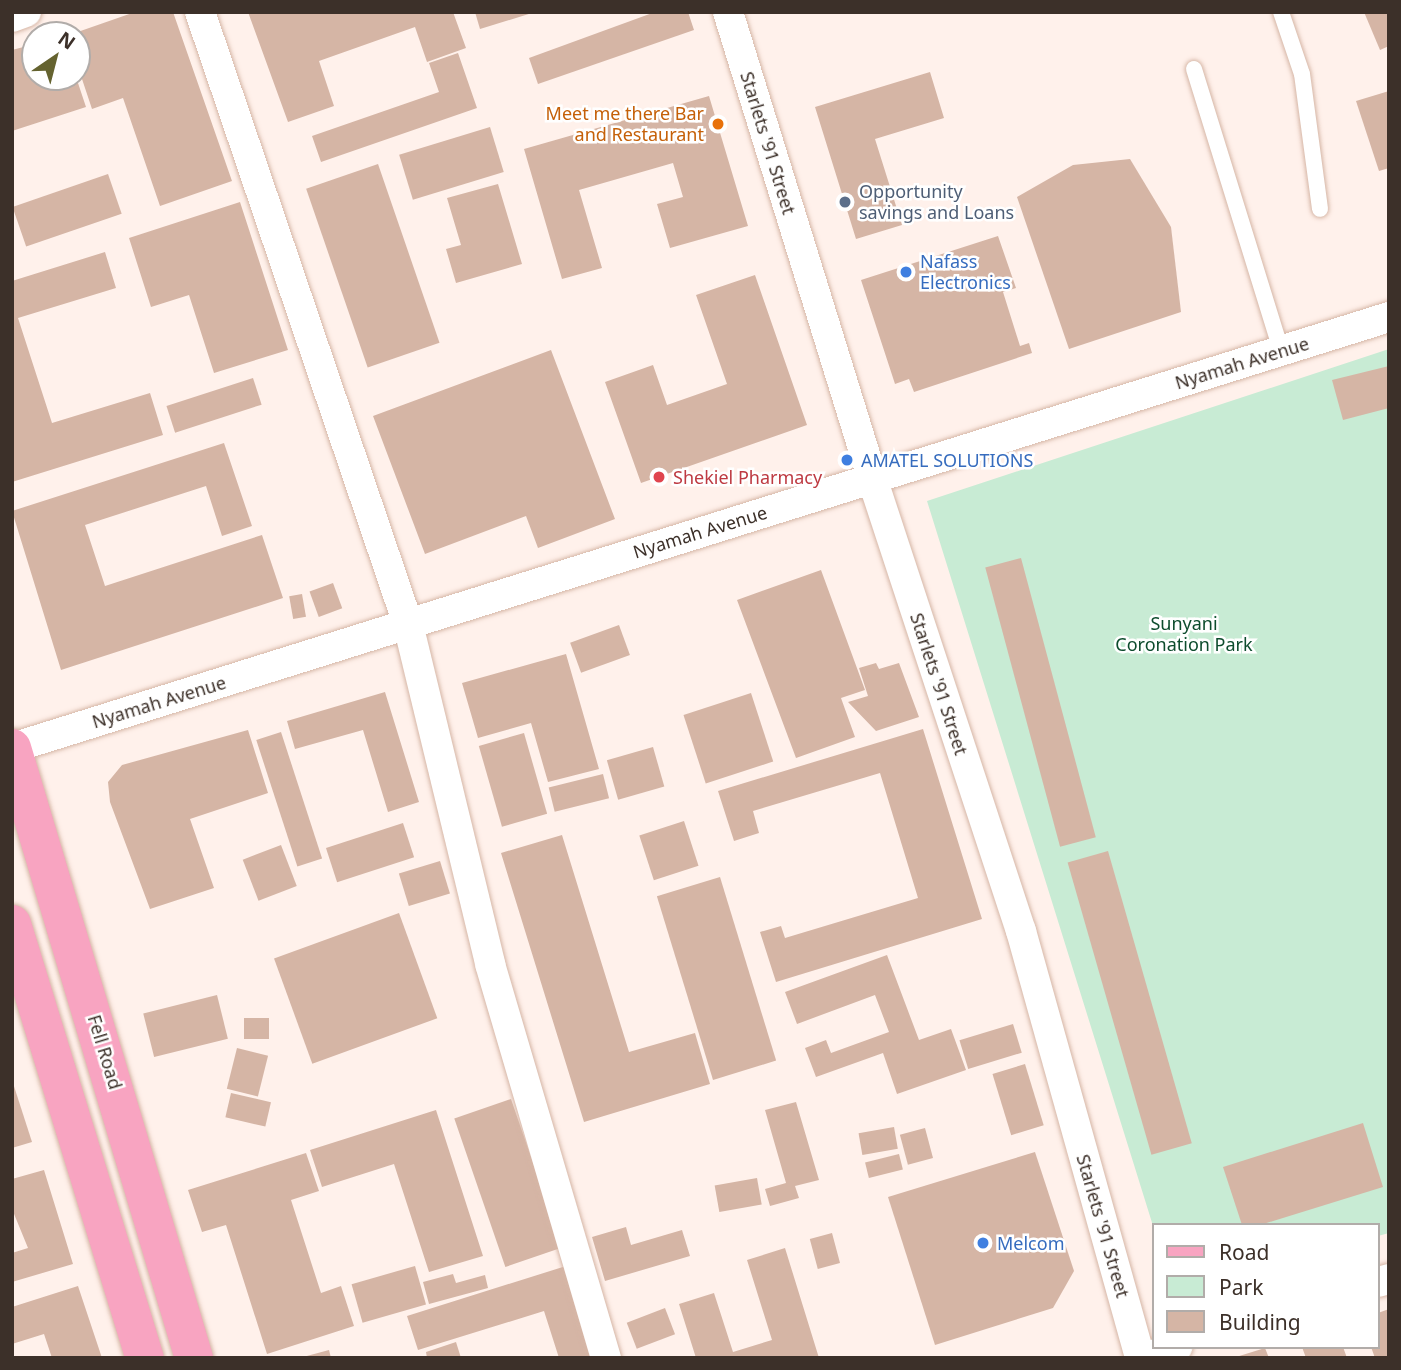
<!DOCTYPE html>
<style>
body{margin:0}
#map{position:relative;width:1401px;height:1370px;overflow:hidden;background:#fff1eb;font-family:"Noto Sans",sans-serif}
div>[style]{position:absolute}
.green>*{inset:0;background:#c8ebd4}
.building>*{inset:0;background:#d5b5a5;transform-origin:0 0}
.roads{filter:drop-shadow(0 0 2px #d6b6a6) drop-shadow(0 0 2px #d6b6a6)}
.lane>*{height:16px;margin:-8px;padding:0 8px;transform-origin:8px;border-radius:8px;background:#fff}
.street>*{height:30px;margin:-15px;padding:0 15px;transform-origin:15px;border-radius:15px;background:#fff}
.primary>*{height:38px;margin:-19px;padding:0 19px;transform-origin:19px;border-radius:19px;background:#f8a4c1}
.dots>*{width:19px;height:19px;translate:-50% -50%;box-sizing:border-box;border:4px solid #fff;border-radius:50%}
span{translate:-50% -50%;white-space:nowrap;text-align:center;line-height:1.15;-webkit-text-stroke:5px #fff;paint-order:stroke}
.food-label{font-size:18px;color:#c56008}
.right{translate:-100% -50%;text-align:right}
.street-label{font-size:18px;color:#3c3029}
.service-label{font-size:18px;color:#4e5e75}
.left{translate:0 -50%;text-align:left}
.shop-label{font-size:18px;color:#366cbe}
.health-label{font-size:18px;color:#be3a42}
.park-label{font-size:18px;color:#0d4c2d}
.frame{position:absolute;inset:0;border:14px solid #3c3029;pointer-events:none}
.legend{position:absolute;left:1152px;top:1223px;width:228px;height:126px;box-sizing:border-box;background:#fff;border:2px solid #b1aca9;margin:0;padding:9px 12px;list-style:none;font-size:21px;color:#3c3029}
.legend li{display:flex;align-items:center;gap:14px;height:35px}
.legend b{width:35px;border:2px solid #b1aca9}
.north{position:absolute;left:21px;top:21px;width:70px;height:70px;box-sizing:border-box;background:#fff;border:2px solid #b1aca9;border-radius:50%;rotate:35deg;font-size:19px;font-weight:700;line-height:28px;text-align:center;color:#3c3029}
.north::after{content:'';display:block;margin:auto;width:24px;height:32px;background:#656330;clip-path:polygon(50% 0,100% 100%,50% 72%,0 100%)}
</style>
<div id="map">
<div class="green">
<div style="clip-path:polygon(1389px 349px,1389px 1233px,1378px 1236px,1378px 1225px,1154px 1225px,1154px 1229px,927px 501px)"></div>
</div>
<div class="building">
<div style="clip-path:polygon(135px 12px,173px 12px,232px 181px,160px 206px,123px 98px,92px 109px,77px 64px,77px 35px,69px 35px)"></div>
<div style="clip-path:polygon(248px 12px,453px 12px,466px 48px,427px 62px,415px 27px,319px 61px,334px 106px,288px 122px)"></div>
<div style="clip-path:polygon(475px 12px,532px 12px,532px 13px,480px 29px)"></div>
<div style="clip-path:polygon(655px 12px,688px 12px,694px 30px,538px 84px,529px 58px)"></div>
<div style="clip-path:polygon(1364px 12px,1389px 12px,1389px 46px,1380px 50px)"></div>
<div style="clip-path:polygon(35px 44px,35px 77px,76px 77px,86px 107px,12px 131px,12px 50px)"></div>
<div style="clip-path:polygon(458px 53px,477px 108px,321px 162px,312px 136px,439px 92px,429px 63px)"></div>
<div style="clip-path:polygon(930px 72px,944px 118px,875px 139px,902px 225px,856px 239px,815px 107px)"></div>
<div style="clip-path:polygon(1389px 91px,1389px 168px,1379px 171px,1356px 101px)"></div>
<div style="clip-path:polygon(709px 96px,748px 226px,670px 248px,657px 204px,683px 197px,673px 163px,579px 190px,602px 268px,562px 279px,524px 149px)"></div>
<div style="left:490px;top:127px;width:47px;height:95px;rotate:73deg"></div>
<div style="clip-path:polygon(1130px 159px,1171px 227px,1181px 312px,1069px 349px,1017px 197px,1073px 165px)"></div>
<div style="left:378px;top:164px;width:189px;height:76px;rotate:71deg"></div>
<div style="left:108px;top:174px;width:42px;height:101px;rotate:71deg"></div>
<div style="clip-path:polygon(498px 184px,522px 264px,456px 283px,446px 249px,461px 245px,447px 198px)"></div>
<div style="clip-path:polygon(240px 202px,288px 350px,214px 373px,189px 295px,151px 307px,129px 238px)"></div>
<div style="clip-path:polygon(998px 236px,1016px 288px,1003px 292px,1020px 346px,1029px 343px,1032px 353px,914px 392px,909px 379px,895px 384px,861px 280px)"></div>
<div style="clip-path:polygon(105px 252px,116px 288px,18px 318px,52px 423px,150px 393px,163px 435px,12px 482px,12px 281px)"></div>
<div style="clip-path:polygon(755px 275px,807px 425px,641px 483px,605px 382px,653px 365px,667px 405px,727px 384px,696px 295px)"></div>
<div style="clip-path:polygon(551px 350px,615px 519px,538px 548px,526px 516px,425px 554px,373px 416px)"></div>
<div style="clip-path:polygon(1389px 366px,1389px 408px,1343px 420px,1332px 380px)"></div>
<div style="left:253px;top:378px;width:28px;height:91px;rotate:72deg"></div>
<div style="clip-path:polygon(224px 443px,252px 526px,222px 536px,206px 486px,85px 525px,105px 586px,262px 535px,283px 598px,61px 670px,12px 511px)"></div>
<div style="left:1021px;top:558px;width:289px;height:37px;rotate:75deg"></div>
<div style="clip-path:polygon(821px 570px,865px 690px,841px 698px,855px 737px,796px 758px,737px 600px)"></div>
<div style="left:333px;top:583px;width:27px;height:25px;rotate:70deg"></div>
<div style="left:302px;top:594px;width:23px;height:13px;rotate:80deg"></div>
<div style="left:619px;top:625px;width:32px;height:52px;rotate:70deg"></div>
<div style="clip-path:polygon(566px 654px,599px 769px,548px 782px,531px 723px,478px 738px,462px 683px)"></div>
<div style="clip-path:polygon(876px 663px,879px 669px,899px 663px,919px 717px,876px 731px,848px 702px,868px 696px,859px 668px)"></div>
<div style="clip-path:polygon(385px 692px,419px 802px,388px 812px,363px 730px,295px 749px,287px 721px)"></div>
<div style="left:751px;top:693px;width:72px;height:71px;rotate:72deg"></div>
<div style="clip-path:polygon(923px 729px,982px 919px,776px 982px,760px 932px,781px 926px,785px 938px,918px 898px,880px 773px,753px 811px,759px 833px,734px 841px,718px 791px)"></div>
<div style="clip-path:polygon(248px 730px,268px 793px,190px 819px,214px 888px,150px 909px,110px 802px,108px 782px,122px 765px)"></div>
<div style="left:281px;top:732px;width:133px;height:26px;rotate:72deg"></div>
<div style="left:524px;top:733px;width:84px;height:47px;rotate:74deg"></div>
<div style="left:653px;top:747px;width:41px;height:48px;rotate:74deg"></div>
<div style="left:603px;top:774px;width:25px;height:56px;rotate:76deg"></div>
<div style="left:684px;top:821px;width:47px;height:47px;rotate:72deg"></div>
<div style="left:403px;top:823px;width:36px;height:81px;rotate:72deg"></div>
<div style="clip-path:polygon(562px 835px,629px 1052px,695px 1033px,710px 1084px,584px 1122px,501px 853px)"></div>
<div style="left:281px;top:845px;width:44px;height:41px;rotate:69deg"></div>
<div style="left:1108px;top:851px;width:304px;height:42px;rotate:74deg"></div>
<div style="left:440px;top:861px;width:34px;height:43px;rotate:73deg"></div>
<div style="left:720px;top:877px;width:192px;height:66px;rotate:73deg"></div>
<div style="left:399px;top:913px;width:112px;height:133px;rotate:70deg"></div>
<div style="clip-path:polygon(887px 955px,919px 1040px,951px 1029px,966px 1070px,897px 1094px,883px 1053px,816px 1077px,805px 1048px,826px 1040px,831px 1053px,889px 1032px,875px 995px,797px 1024px,785px 992px)"></div>
<div style="left:217px;top:995px;width:45px;height:76px;rotate:76deg"></div>
<div style="left:244px;top:1018px;width:25px;height:21px"></div>
<div style="left:1013px;top:1024px;width:30px;height:56px;rotate:73deg"></div>
<div style="left:237px;top:1048px;width:32px;height:42px;rotate:14deg"></div>
<div style="left:1025px;top:1064px;width:64px;height:34px;rotate:73deg"></div>
<div style="clip-path:polygon(12px 1080px,32px 1142px,12px 1148px)"></div>
<div style="left:231px;top:1093px;width:41px;height:25px;rotate:13deg"></div>
<div style="left:511px;top:1099px;width:157px;height:60px;rotate:71deg"></div>
<div style="clip-path:polygon(796px 1102px,819px 1180px,795px 1186px,799px 1198px,770px 1206px,765px 1189px,786px 1183px,765px 1110px)"></div>
<div style="clip-path:polygon(436px 1110px,483px 1256px,429px 1272px,394px 1164px,322px 1187px,310px 1150px)"></div>
<div style="clip-path:polygon(1363px 1123px,1383px 1187px,1260px 1225px,1242px 1225px,1223px 1167px)"></div>
<div style="left:894px;top:1127px;width:22px;height:36px;rotate:80deg"></div>
<div style="left:925px;top:1128px;width:31px;height:26px;rotate:75deg"></div>
<div style="clip-path:polygon(1035px 1152px,1074px 1271px,1053px 1308px,935px 1345px,888px 1197px)"></div>
<div style="clip-path:polygon(306px 1153px,319px 1191px,291px 1200px,321px 1293px,341px 1286px,354px 1326px,267px 1354px,226px 1225px,202px 1232px,188px 1190px)"></div>
<div style="left:899px;top:1154px;width:16px;height:35px;rotate:76deg"></div>
<div style="clip-path:polygon(44px 1170px,73px 1264px,12px 1282px,12px 1253px,28px 1248px,12px 1209px,12px 1179px)"></div>
<div style="left:757px;top:1178px;width:27px;height:43px;rotate:80deg"></div>
<div style="clip-path:polygon(626px 1227px,631px 1245px,682px 1230px,690px 1256px,605px 1281px,592px 1237px)"></div>
<div style="left:832px;top:1233px;width:31px;height:23px;rotate:75deg"></div>
<div style="clip-path:polygon(785px 1248px,819px 1358px,696px 1358px,679px 1304px,714px 1293px,733px 1352px,772px 1340px,747px 1260px)"></div>
<div style="left:415px;top:1266px;width:40px;height:66px;rotate:74deg"></div>
<div style="clip-path:polygon(566px 1266px,595px 1358px,559px 1358px,544px 1311px,418px 1350px,407px 1316px)"></div>
<div style="clip-path:polygon(453px 1274px,456px 1283px,485px 1275px,488px 1288px,429px 1304px,423px 1282px)"></div>
<div style="clip-path:polygon(78px 1286px,102px 1358px,52px 1358px,44px 1334px,12px 1344px,12px 1307px)"></div>
<div style="left:665px;top:1308px;width:28px;height:41px;rotate:69deg"></div>
<div style="clip-path:polygon(1389px 1309px,1389px 1358px,1375px 1358px,1371px 1347px,1378px 1347px,1378px 1313px)"></div>
<div style="clip-path:polygon(456px 1342px,461px 1358px,427px 1358px,426px 1352px)"></div>
<div style="clip-path:polygon(1302px 1347px,1343px 1347px,1347px 1358px,1306px 1358px)"></div>
<div style="clip-path:polygon(1265px 1348px,1269px 1358px,1237px 1358px,1236px 1357px)"></div>
<div style="clip-path:polygon(329px 1350px,331px 1358px,304px 1358px,303px 1357px)"></div>
</div>
<div class="roads">
<div class="lane">
<div style="left:1281px;top:12px;width:65px;rotate:71.3deg"></div>
<div style="left:1302px;top:74px;width:136px;rotate:82.4deg"></div>
<div style="left:1194px;top:69px;width:294px;rotate:72.8deg"></div>
</div>
<div class="street">
<div style="left:200px;top:12px;width:646px;rotate:71.23deg"></div>
<div style="left:408px;top:624px;width:350px;rotate:76.4deg"></div>
<div style="left:490px;top:964px;width:411px;rotate:73.6deg"></div>
<div style="left:728px;top:12px;width:488px;rotate:72.8deg"></div>
<div style="left:872px;top:478px;width:477px;rotate:71.8deg"></div>
<div style="left:1021px;top:931px;width:443px;rotate:74.4deg"></div>
<div style="left:12px;top:17px;width:15px;rotate:-20deg"></div>
<div style="left:12px;top:748px;width:1443px;rotate:-17.38deg"></div>
<div style="left:1378px;top:1282px;width:11px;rotate:-15deg"></div>
<div style="left:1144px;top:1358px;width:35px;rotate:-18deg"></div>
</div>
<div class="primary">
<div style="left:12px;top:748px;width:637px;rotate:73.39deg"></div>
<div style="left:12px;top:924px;width:454px;rotate:73deg"></div>
</div>
</div>
<div class="dots">
<div style="left:718px;top:124px;background:#e8710a"></div>
<div style="left:845px;top:202px;background:#5c6f8a"></div>
<div style="left:906px;top:272px;background:#3f7fe0"></div>
<div style="left:847px;top:460px;background:#3f7fe0"></div>
<div style="left:659px;top:477px;background:#e0444e"></div>
<div style="left:983px;top:1243px;background:#3f7fe0"></div>
</div>
<div class="food-label">
<span class="right" style="left:704px;top:124px">Meet me there Bar<br>and Restaurant</span>
</div>
<div class="street-label">
<span style="left:768px;top:143px;rotate:73deg">Starlets '91 Street</span>
<span style="left:1242px;top:363px;rotate:-17deg">Nyamah Avenue</span>
<span style="left:700px;top:532px;rotate:-17deg">Nyamah Avenue</span>
<span style="left:939px;top:684px;rotate:72deg">Starlets '91 Street</span>
<span style="left:159px;top:702px;rotate:-17deg">Nyamah Avenue</span>
<span style="left:105px;top:1052px;rotate:73deg">Fell Road</span>
<span style="left:1103px;top:1226px;rotate:74deg">Starlets '91 Street</span>
</div>
<div class="service-label">
<span class="left" style="left:859px;top:202px">Opportunity<br>savings and Loans</span>
</div>
<div class="shop-label">
<span class="left" style="left:920px;top:272px">Nafass<br>Electronics</span>
<span class="left" style="left:861px;top:460px">AMATEL SOLUTIONS</span>
<span class="left" style="left:997px;top:1243px">Melcom</span>
</div>
<div class="health-label">
<span class="left" style="left:673px;top:477px">Shekiel Pharmacy</span>
</div>
<div class="park-label">
<span style="left:1184px;top:634px">Sunyani<br>Coronation Park</span>
</div>
<div class="frame"></div>
<ul class="legend">
<li><b style="height:9px;background:#f8a4c1"></b>Road</li>
<li><b style="height:19px;background:#c8ebd4"></b>Park</li>
<li><b style="height:19px;background:#d5b5a5"></b>Building</li>
</ul>
<div class="north">N</div>
</div>
